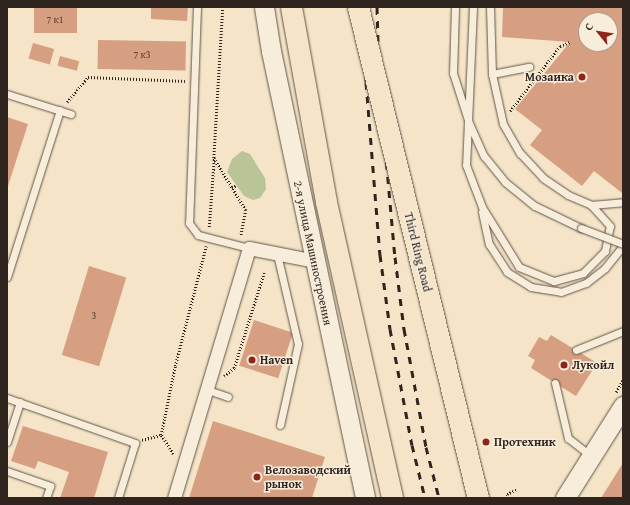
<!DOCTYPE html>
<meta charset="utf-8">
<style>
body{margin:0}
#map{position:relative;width:630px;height:505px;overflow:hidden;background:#f5e4c7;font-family:"Gentium Book Plus",serif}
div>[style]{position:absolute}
.green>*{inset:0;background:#b9c598}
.building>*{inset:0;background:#d79f81;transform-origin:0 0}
.path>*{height:2.5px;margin-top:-1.25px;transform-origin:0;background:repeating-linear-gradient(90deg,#30241f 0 1px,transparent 0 3px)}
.roads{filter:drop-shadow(0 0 1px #615449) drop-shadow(0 0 1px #615449)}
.lane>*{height:7px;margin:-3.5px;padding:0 3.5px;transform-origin:3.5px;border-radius:3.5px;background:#f8eddb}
.street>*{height:13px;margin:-6.5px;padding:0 6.5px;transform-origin:6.5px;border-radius:6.5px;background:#f8eddb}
.secondary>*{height:19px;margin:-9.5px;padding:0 9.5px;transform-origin:9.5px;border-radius:9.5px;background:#f8eddb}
.primary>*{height:21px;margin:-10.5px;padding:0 10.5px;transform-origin:10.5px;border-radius:10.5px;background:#f5e4c7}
.rail>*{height:3px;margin-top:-1.5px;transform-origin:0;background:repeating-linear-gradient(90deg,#30241f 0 7px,transparent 0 14px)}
.bridges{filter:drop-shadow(0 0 1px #615449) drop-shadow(0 0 1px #615449)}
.lane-bridge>*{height:7px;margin:-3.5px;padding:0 3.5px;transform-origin:3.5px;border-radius:3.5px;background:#f8eddb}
.primary-bridge>*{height:21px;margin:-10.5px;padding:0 10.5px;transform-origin:10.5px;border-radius:10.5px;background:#f5e4c7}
.dots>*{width:11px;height:11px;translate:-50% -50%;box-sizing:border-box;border:2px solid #f8eddb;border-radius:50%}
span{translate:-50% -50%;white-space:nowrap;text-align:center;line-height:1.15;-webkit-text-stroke:3px #f8eddb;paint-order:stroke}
.number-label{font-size:10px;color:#5a4338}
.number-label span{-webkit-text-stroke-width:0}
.poi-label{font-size:12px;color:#30241f;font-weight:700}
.right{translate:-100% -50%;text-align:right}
.left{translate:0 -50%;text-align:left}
.street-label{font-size:12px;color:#30241f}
.frame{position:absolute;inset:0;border:8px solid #30241f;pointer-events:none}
.north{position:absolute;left:578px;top:12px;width:40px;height:40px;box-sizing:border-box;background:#f8eddb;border:1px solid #a89d90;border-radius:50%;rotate:300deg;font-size:11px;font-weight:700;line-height:16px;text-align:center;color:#30241f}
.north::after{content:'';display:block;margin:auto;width:14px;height:18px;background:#8f2418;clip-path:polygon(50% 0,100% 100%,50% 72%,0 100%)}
</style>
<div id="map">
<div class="green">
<div style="clip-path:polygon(242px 151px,250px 154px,265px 178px,266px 189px,260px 198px,253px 200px,244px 196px,227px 172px,232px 159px)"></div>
</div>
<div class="building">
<div style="left:34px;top:7px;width:43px;height:26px"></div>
<div style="clip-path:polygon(151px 7px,188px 7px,187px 21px,151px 19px)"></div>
<div style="clip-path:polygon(evenodd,503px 7px,623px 7px,622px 193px,594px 171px,582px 186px,530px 145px,542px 130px,515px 109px,570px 42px,502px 37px,503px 7px,586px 20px,610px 20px,610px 44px,586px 44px,586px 20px)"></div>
<div style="left:98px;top:40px;width:88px;height:29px;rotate:1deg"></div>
<div style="left:33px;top:43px;width:22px;height:16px;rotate:16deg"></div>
<div style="left:60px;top:56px;width:20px;height:10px;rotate:15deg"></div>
<div style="clip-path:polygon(7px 117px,28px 124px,7px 189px)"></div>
<div style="left:89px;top:266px;width:39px;height:93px;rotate:17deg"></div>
<div style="left:254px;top:320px;width:41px;height:48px;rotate:18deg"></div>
<div style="clip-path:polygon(551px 335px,597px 363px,576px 396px,531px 368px,535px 360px,528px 356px,539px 337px,547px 341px)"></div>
<div style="clip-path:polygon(213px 421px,325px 457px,312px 498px,189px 498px)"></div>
<div style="clip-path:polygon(23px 426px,108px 452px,94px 498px,60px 498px,69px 472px,38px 461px,35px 469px,11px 461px)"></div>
<div style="clip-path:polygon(623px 463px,623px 498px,601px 498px)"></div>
</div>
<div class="path">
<div style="left:223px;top:7px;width:151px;rotate:93.4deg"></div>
<div style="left:214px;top:158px;width:61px;rotate:58.4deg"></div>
<div style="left:246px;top:210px;width:26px;rotate:101deg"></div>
<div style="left:67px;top:102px;width:33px;rotate:-50deg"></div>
<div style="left:88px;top:77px;width:97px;rotate:2.4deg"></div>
<div style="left:510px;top:111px;width:82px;rotate:-52.4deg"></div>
<div style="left:560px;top:46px;width:11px;rotate:-22deg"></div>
<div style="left:232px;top:188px;width:5px;rotate:-37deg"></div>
<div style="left:209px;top:227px;width:68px;rotate:-85.8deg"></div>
<div style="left:224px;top:376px;width:13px;rotate:-39deg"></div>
<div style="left:234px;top:368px;width:100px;rotate:-72.5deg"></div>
<div style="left:616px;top:392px;width:14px;rotate:-60deg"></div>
<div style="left:142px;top:440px;width:20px;rotate:-15deg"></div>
<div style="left:173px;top:454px;width:22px;rotate:-122deg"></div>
<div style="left:161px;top:435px;width:70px;rotate:-78.5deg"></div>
<div style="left:175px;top:366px;width:124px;rotate:-75.5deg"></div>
<div style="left:508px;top:498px;width:4px;rotate:-104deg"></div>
<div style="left:507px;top:494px;width:11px;rotate:-27deg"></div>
</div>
<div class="roads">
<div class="lane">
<div style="left:197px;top:7px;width:216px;rotate:92.1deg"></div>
<div style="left:189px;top:223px;width:15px;rotate:53deg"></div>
<div style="left:198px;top:235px;width:53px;rotate:14.3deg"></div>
<div style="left:455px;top:7px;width:66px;rotate:91.7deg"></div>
<div style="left:453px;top:73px;width:52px;rotate:72.3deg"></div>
<div style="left:469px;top:123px;width:36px;rotate:66deg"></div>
<div style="left:484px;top:156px;width:33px;rotate:51deg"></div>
<div style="left:505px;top:182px;width:38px;rotate:39deg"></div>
<div style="left:535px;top:206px;width:51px;rotate:25.6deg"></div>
<div style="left:473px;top:7px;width:158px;rotate:92.5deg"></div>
<div style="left:466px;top:165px;width:45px;rotate:69.1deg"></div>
<div style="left:482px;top:207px;width:70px;rotate:58.3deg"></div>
<div style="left:519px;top:267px;width:38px;rotate:22deg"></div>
<div style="left:554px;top:281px;width:30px;rotate:-15deg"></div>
<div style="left:583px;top:273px;width:31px;rotate:-45deg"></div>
<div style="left:605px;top:251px;width:25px;rotate:-79deg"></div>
<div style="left:610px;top:226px;width:28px;rotate:-132deg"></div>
<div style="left:490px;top:7px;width:67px;rotate:88.3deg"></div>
<div style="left:492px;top:74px;width:51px;rotate:77.6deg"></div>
<div style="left:503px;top:124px;width:34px;rotate:60deg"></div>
<div style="left:520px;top:153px;width:34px;rotate:47deg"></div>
<div style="left:543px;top:178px;width:30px;rotate:34deg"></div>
<div style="left:568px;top:195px;width:25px;rotate:23deg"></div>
<div style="left:591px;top:205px;width:32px;rotate:-5deg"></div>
<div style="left:492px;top:74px;width:38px;rotate:-11deg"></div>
<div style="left:7px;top:94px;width:67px;rotate:17.4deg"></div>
<div style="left:482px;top:212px;width:33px;rotate:78deg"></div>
<div style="left:489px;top:244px;width:33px;rotate:57deg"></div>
<div style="left:507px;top:272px;width:28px;rotate:32deg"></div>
<div style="left:531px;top:287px;width:30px;rotate:9deg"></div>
<div style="left:561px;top:292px;width:27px;rotate:-20deg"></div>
<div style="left:586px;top:283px;width:24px;rotate:-38deg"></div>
<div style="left:605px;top:268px;width:28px;rotate:-51deg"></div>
<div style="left:277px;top:254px;width:92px;rotate:76.9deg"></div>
<div style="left:298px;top:344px;width:83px;rotate:102.5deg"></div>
<div style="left:7px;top:277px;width:175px;rotate:-72.4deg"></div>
<div style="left:576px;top:350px;width:51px;rotate:-22deg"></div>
<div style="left:555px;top:383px;width:57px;rotate:76.7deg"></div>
<div style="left:568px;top:438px;width:28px;rotate:38deg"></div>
<div style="left:208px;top:390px;width:21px;rotate:19deg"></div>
<div style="left:7px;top:398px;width:136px;rotate:19.4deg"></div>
<div style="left:135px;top:443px;width:58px;rotate:107.2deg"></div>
<div style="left:7px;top:442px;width:42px;rotate:-72deg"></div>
<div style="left:7px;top:471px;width:46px;rotate:19.2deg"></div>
<div style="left:50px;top:486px;width:13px;rotate:108deg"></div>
</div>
<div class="street">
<div style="left:174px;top:498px;width:261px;rotate:-73.3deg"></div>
<div style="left:249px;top:248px;width:67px;rotate:11.1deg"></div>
</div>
<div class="secondary">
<div style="left:264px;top:7px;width:45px;rotate:81deg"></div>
<div style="left:271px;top:51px;width:457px;rotate:78.1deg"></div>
<div style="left:565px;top:498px;width:109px;rotate:-57.8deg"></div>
</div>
<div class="primary">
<div style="left:291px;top:7px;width:198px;rotate:79.8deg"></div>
<div style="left:326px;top:202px;width:303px;rotate:77.4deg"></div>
</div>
</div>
<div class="rail">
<div style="left:365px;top:7px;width:75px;rotate:89.2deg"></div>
<div style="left:366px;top:82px;width:174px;rotate:85.4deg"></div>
<div style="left:380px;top:255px;width:75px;rotate:82.3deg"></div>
<div style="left:390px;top:329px;width:118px;rotate:79.3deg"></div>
<div style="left:412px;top:445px;width:55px;rotate:76.2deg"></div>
<div style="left:377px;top:7px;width:72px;rotate:88.4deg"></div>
<div style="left:379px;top:79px;width:179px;rotate:84.9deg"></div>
<div style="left:395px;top:257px;width:73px;rotate:82.9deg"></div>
<div style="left:404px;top:329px;width:120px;rotate:79.4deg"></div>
<div style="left:426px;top:447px;width:53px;rotate:75.7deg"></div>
</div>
<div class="bridges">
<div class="lane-bridge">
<div style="left:581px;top:228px;width:45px;rotate:20.9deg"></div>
</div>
<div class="primary-bridge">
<div style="left:358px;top:7px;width:505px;rotate:76.27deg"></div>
</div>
</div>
<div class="dots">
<div style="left:582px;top:77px;background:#8f2418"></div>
<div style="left:252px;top:360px;background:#8f2418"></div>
<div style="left:564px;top:365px;background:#8f2418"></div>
<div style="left:486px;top:442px;background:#8f2418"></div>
<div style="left:257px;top:477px;background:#8f2418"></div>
</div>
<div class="number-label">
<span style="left:55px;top:20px">7 к1</span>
<span style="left:142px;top:55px">7 к3</span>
<span style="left:94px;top:316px">3</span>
</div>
<div class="poi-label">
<span class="right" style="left:574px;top:77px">Мозаика</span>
<span class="left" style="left:260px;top:360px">Haven</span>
<span class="left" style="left:572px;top:365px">Лукойл</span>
<span class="left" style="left:494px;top:442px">Протехник</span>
<span class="left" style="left:265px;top:477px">Велозаводский<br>рынок</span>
</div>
<div class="street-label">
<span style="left:418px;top:252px;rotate:76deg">Third Ring Road</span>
<span style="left:313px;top:253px;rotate:78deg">2-я улица Машиностроения</span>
</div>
<div class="frame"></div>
<div class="north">С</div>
</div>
